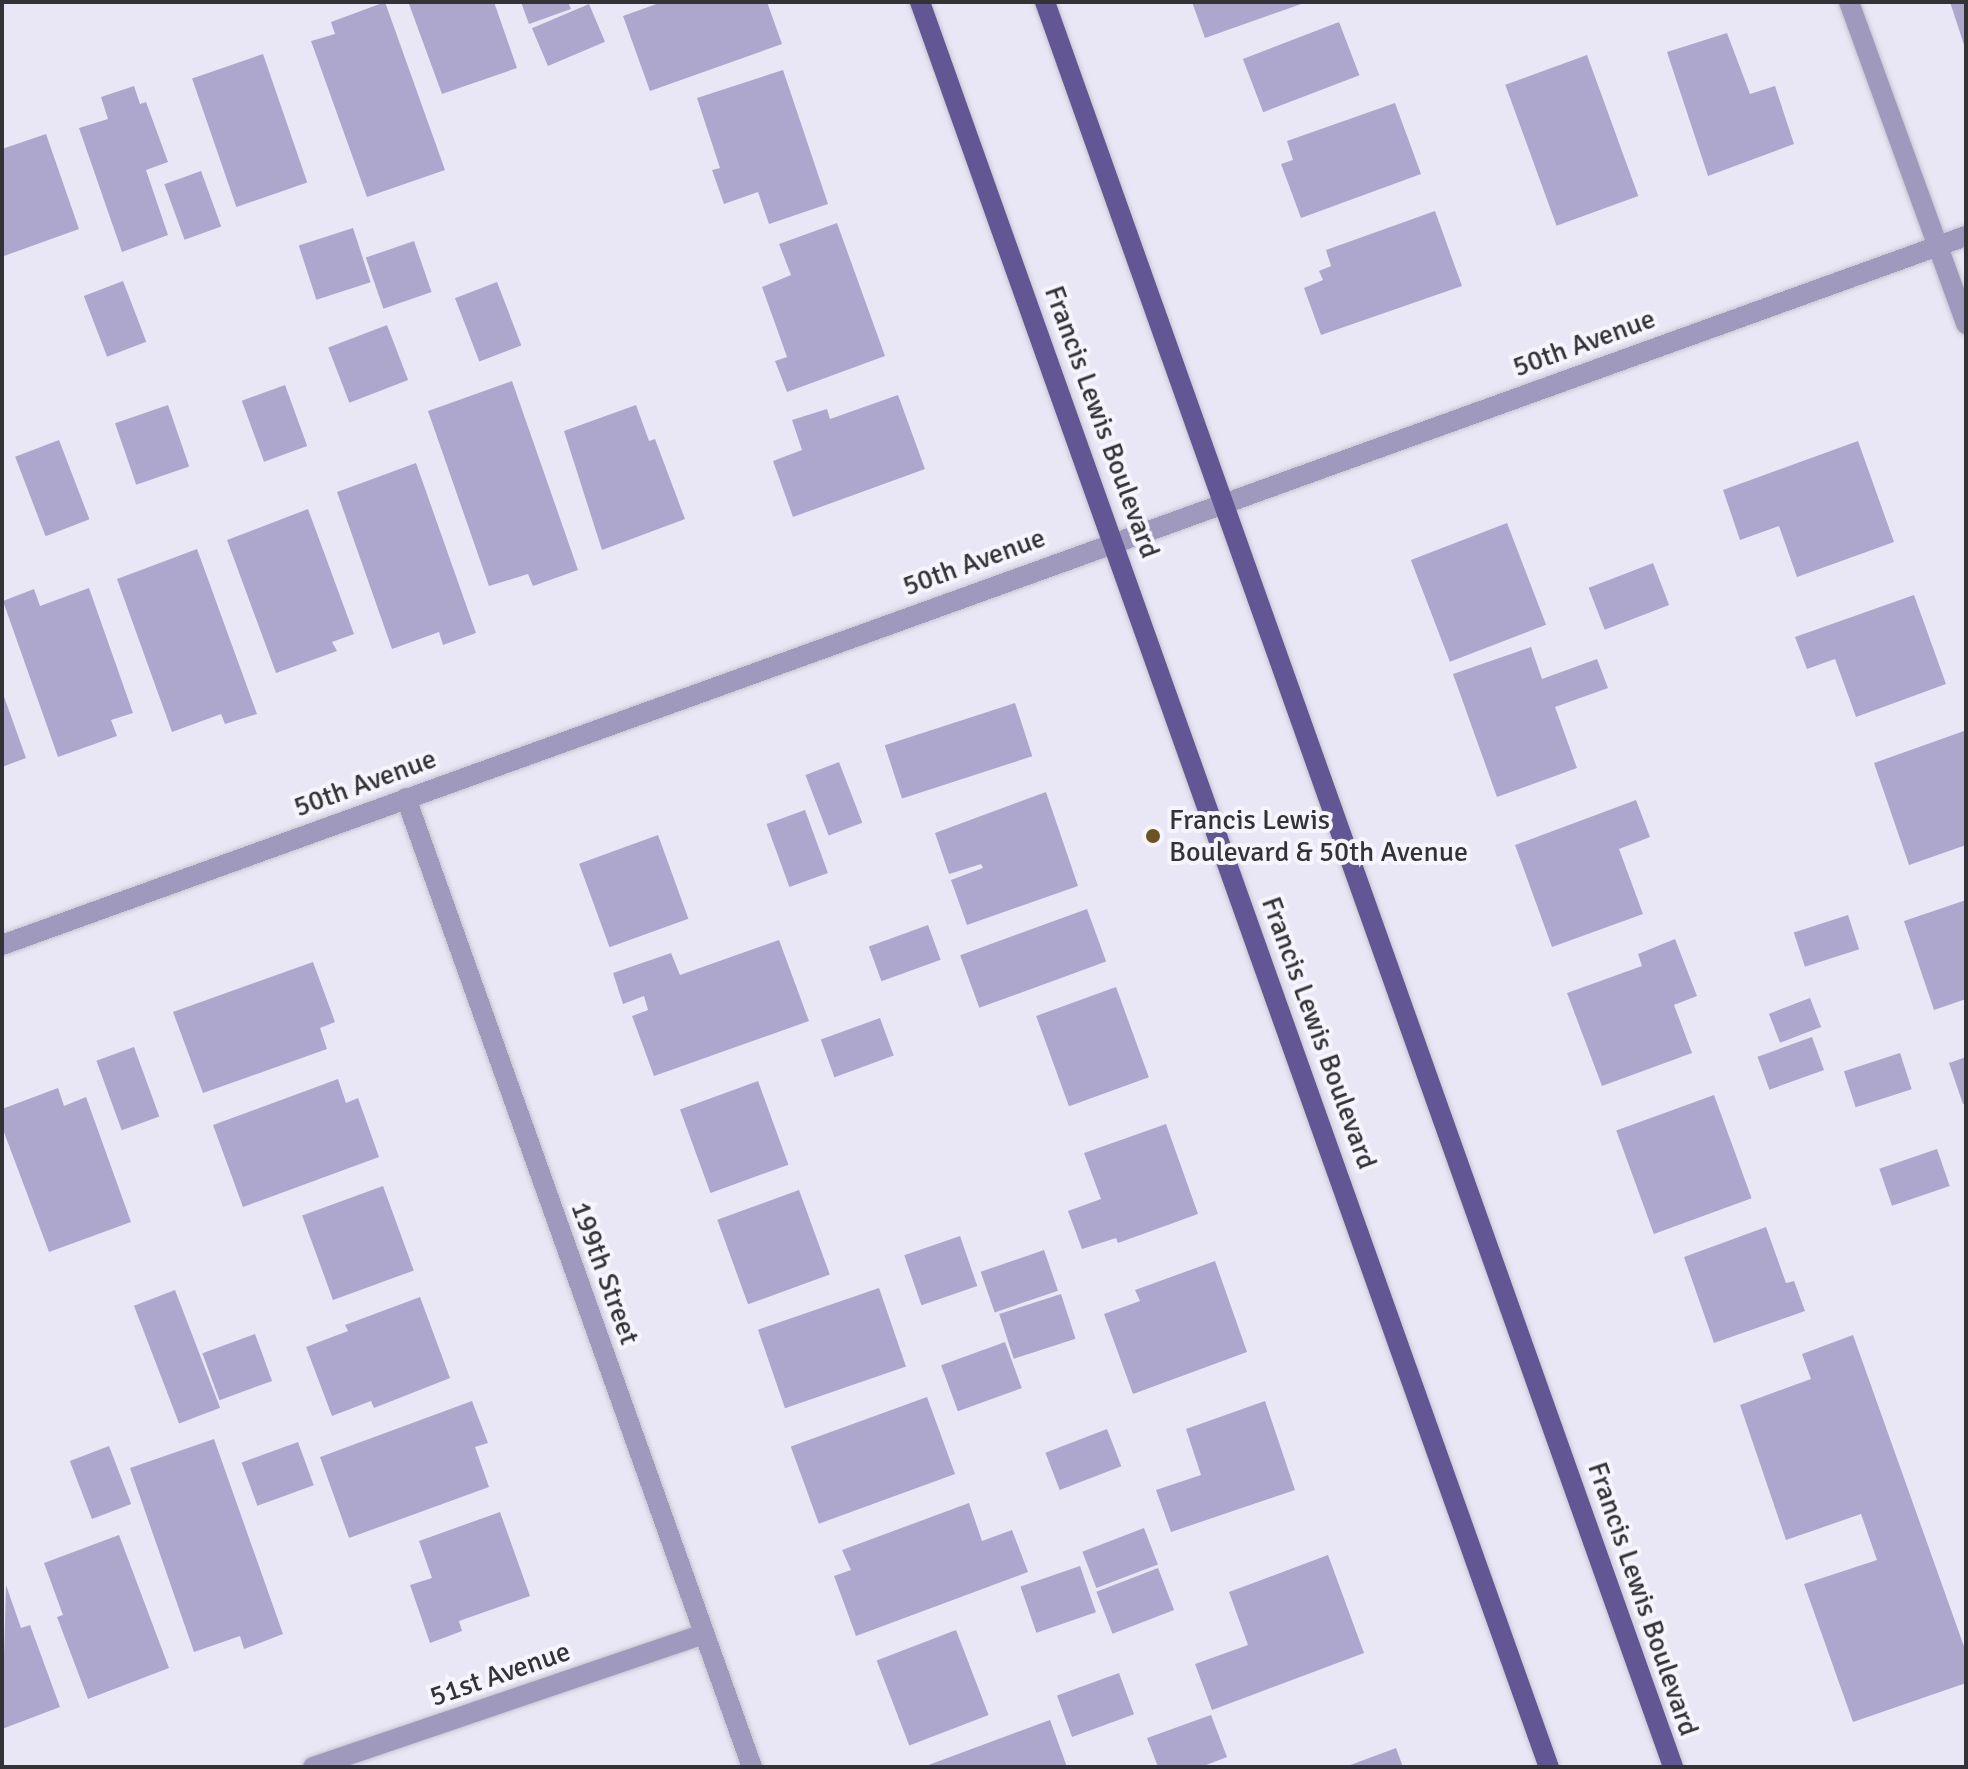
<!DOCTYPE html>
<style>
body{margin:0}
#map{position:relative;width:1968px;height:1769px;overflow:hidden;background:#e9e7f5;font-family:Signika,sans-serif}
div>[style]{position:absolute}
.building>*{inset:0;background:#ada7cd;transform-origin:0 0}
.roads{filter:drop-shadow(0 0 2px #c5c3cf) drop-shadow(0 0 2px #c5c3cf)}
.street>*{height:20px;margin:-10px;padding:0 10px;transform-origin:10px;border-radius:10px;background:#9f99bd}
.primary>*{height:20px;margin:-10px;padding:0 10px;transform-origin:10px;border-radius:10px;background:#635694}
.dots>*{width:22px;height:22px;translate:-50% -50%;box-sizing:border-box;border:4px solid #f6f5fd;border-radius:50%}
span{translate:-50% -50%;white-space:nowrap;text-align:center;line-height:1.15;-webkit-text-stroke:8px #f6f5fd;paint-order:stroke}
.street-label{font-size:28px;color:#333237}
.poi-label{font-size:28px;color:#333237}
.left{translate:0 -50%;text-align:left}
.frame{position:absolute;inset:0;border:4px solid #333237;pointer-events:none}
</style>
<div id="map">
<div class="building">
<div style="clip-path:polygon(385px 2px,445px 170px,367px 197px,311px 41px,335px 34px,331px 22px)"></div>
<div style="clip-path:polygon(494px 2px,517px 68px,442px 94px,409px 4px)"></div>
<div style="clip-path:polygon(521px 2px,568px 2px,571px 9px,529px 24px)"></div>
<div style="clip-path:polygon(662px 2px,767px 2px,782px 44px,650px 91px,623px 16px)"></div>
<div style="clip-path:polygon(1192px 2px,1307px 2px,1205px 38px)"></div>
<div style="clip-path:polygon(1950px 2px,1966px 2px,1966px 48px,1965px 48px)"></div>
<div style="left:589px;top:4px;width:41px;height:62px;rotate:67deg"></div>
<div style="left:1339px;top:22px;width:57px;height:103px;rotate:69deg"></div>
<div style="clip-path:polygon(1727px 33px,1750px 94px,1775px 86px,1794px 144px,1708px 176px,1667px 52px)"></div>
<div style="left:263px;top:54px;width:136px;height:75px;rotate:71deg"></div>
<div style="left:1587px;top:55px;width:150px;height:87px;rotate:70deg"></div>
<div style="clip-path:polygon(783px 70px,828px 204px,769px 224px,758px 192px,724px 204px,712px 170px,720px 168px,697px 98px)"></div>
<div style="clip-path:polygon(134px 86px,140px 104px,146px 102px,168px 162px,146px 170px,168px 235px,122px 252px,79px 128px,108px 119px,101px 97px)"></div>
<div style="clip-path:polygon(1395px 103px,1421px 174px,1301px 218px,1281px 164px,1293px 160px,1287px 141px)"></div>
<div style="clip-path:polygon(46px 134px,79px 229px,4px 256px,2px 149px)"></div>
<div style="left:201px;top:171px;width:59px;height:39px;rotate:70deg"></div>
<div style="clip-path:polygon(1435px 211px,1462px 286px,1321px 335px,1304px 288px,1323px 280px,1319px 271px,1331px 266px,1326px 250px)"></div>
<div style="clip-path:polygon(837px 223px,885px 356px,787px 392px,775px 361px,787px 357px,762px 287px,791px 275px,779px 244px)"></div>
<div style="left:353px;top:228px;width:57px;height:57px;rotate:72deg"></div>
<div style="left:414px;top:241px;width:54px;height:51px;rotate:71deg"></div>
<div style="left:123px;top:281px;width:65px;height:42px;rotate:69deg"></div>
<div style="left:497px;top:282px;width:68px;height:45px;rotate:69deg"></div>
<div style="left:387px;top:325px;width:59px;height:63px;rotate:69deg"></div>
<div style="clip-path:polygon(512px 381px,578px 570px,533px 586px,528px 574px,489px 586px,428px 411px)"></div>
<div style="left:285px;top:385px;width:65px;height:46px;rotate:70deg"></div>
<div style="clip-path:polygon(898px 395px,925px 469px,793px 517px,773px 461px,802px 450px,792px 420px,827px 409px,830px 419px)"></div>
<div style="left:168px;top:405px;width:65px;height:56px;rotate:71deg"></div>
<div style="clip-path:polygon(636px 405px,649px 441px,655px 439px,685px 519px,602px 550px,564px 431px)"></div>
<div style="left:59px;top:440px;width:85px;height:47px;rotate:69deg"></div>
<div style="clip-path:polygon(1858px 441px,1894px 542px,1797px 577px,1779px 526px,1740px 540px,1723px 490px)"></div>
<div style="clip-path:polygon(416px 463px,476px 633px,443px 645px,439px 632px,392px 649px,337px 492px)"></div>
<div style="clip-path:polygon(308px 509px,354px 634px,332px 642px,337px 651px,276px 673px,227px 540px)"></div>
<div style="left:1507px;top:523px;width:109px;height:103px;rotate:69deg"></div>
<div style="clip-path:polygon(197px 549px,257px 714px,225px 724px,221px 714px,172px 732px,117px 579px)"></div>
<div style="left:1653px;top:563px;width:45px;height:69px;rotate:69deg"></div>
<div style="clip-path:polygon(89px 588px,133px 713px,111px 720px,117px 736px,58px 757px,3px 601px,34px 589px,40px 606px)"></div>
<div style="clip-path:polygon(1914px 595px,1946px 684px,1856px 717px,1835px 659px,1807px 669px,1795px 637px)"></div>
<div style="clip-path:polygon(1531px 647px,1542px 679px,1597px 659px,1608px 688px,1555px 707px,1577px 768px,1497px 797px,1453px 674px)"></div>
<div style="clip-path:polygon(2px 691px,26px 758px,2px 767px)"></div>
<div style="left:1015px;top:703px;width:56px;height:137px;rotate:72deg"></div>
<div style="clip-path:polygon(1964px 731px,1966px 845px,1909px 865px,1874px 763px)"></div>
<div style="left:839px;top:762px;width:65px;height:36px;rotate:69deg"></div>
<div style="clip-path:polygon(1046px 792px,1078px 886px,967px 925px,951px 880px,983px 868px,981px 864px,949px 874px,935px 833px)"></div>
<div style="clip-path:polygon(1636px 800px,1650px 837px,1619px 849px,1643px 914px,1552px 947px,1515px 845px)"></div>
<div style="left:805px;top:810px;width:67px;height:41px;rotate:70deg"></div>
<div style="left:658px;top:835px;width:89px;height:84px;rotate:70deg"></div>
<div style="clip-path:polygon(1966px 900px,1966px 999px,1934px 1010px,1904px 921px)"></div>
<div style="left:1087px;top:909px;width:56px;height:135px;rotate:70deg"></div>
<div style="left:1848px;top:915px;width:36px;height:57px;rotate:72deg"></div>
<div style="left:928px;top:925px;width:37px;height:63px;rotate:70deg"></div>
<div style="clip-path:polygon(1675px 939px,1697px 996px,1674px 1005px,1692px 1053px,1602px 1086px,1567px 993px,1642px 966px,1638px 954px)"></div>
<div style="clip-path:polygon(779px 940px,809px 1021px,654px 1076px,632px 1016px,648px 1010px,644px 996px,623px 1004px,613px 973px,671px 953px,680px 975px)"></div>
<div style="clip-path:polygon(313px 962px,335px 1022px,320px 1028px,327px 1049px,203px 1093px,173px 1012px)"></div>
<div style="left:1116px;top:987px;width:96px;height:85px;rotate:70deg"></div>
<div style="left:1810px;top:998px;width:31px;height:44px;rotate:69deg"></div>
<div style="left:880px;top:1018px;width:40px;height:63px;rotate:70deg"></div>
<div style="left:1812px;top:1037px;width:35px;height:58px;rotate:70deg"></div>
<div style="left:134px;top:1047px;width:74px;height:40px;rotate:70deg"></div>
<div style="left:1900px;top:1053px;width:38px;height:59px;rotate:72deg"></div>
<div style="clip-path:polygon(1966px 1057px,1966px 1103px,1963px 1104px,1949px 1063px)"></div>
<div style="clip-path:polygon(338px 1079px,346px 1103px,358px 1098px,379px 1157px,243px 1207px,213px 1125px)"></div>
<div style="left:758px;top:1081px;width:89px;height:83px;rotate:70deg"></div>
<div style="clip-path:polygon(58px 1088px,64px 1106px,86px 1097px,131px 1222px,49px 1252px,2px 1127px,2px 1109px)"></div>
<div style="left:1714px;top:1095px;width:110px;height:104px;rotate:70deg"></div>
<div style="clip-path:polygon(1166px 1124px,1198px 1214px,1118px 1243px,1116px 1238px,1082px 1249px,1068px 1211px,1101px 1199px,1084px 1153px)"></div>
<div style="left:1937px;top:1149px;width:39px;height:61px;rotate:71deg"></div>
<div style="left:383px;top:1186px;width:90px;height:86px;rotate:70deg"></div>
<div style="left:799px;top:1190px;width:90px;height:87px;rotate:70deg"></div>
<div style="clip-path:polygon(1766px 1227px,1786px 1283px,1794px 1281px,1805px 1311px,1714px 1343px,1684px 1257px)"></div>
<div style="left:960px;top:1236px;width:53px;height:59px;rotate:71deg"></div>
<div style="left:1044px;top:1250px;width:43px;height:67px;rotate:71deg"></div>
<div style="clip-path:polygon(1215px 1261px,1247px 1352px,1133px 1394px,1104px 1314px,1140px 1301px,1135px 1290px)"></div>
<div style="left:879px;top:1288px;width:83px;height:128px;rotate:71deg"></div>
<div style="left:175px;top:1290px;width:126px;height:44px;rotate:69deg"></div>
<div style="left:1061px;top:1294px;width:47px;height:65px;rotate:72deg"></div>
<div style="clip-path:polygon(420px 1297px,450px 1378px,374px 1408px,371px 1401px,332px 1416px,306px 1347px,348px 1331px,345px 1325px)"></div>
<div style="left:255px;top:1334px;width:50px;height:56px;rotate:70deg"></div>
<div style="clip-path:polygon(1853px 1335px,1966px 1652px,1966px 1683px,1853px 1722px,1804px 1584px,1877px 1560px,1861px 1514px,1786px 1540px,1740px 1405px,1811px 1379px,1802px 1354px)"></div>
<div style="left:1005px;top:1342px;width:49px;height:68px;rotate:70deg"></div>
<div style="left:927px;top:1397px;width:82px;height:145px;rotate:70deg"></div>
<div style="clip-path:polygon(472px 1401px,488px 1443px,475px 1447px,489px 1487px,349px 1538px,320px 1457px)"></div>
<div style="clip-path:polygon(1265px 1401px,1295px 1490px,1171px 1532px,1156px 1490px,1201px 1475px,1186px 1429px)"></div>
<div style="left:1107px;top:1429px;width:40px;height:66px;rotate:69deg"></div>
<div style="clip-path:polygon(214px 1439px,283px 1634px,244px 1649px,240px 1636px,194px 1652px,130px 1468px)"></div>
<div style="left:298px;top:1442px;width:46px;height:60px;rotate:70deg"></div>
<div style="left:109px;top:1446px;width:62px;height:42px;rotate:69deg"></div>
<div style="clip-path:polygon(969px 1503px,982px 1541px,1012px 1530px,1028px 1572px,856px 1636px,834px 1576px,851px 1570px,842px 1550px)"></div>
<div style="clip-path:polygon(500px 1512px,530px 1596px,459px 1621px,462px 1631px,430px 1643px,410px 1585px,432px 1578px,419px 1541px)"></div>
<div style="left:1144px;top:1528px;width:39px;height:66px;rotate:69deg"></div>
<div style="clip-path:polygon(119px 1535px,169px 1668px,88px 1699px,57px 1617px,63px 1615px,44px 1563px)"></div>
<div style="clip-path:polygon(1328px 1555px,1364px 1653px,1212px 1710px,1195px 1664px,1248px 1645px,1229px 1592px)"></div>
<div style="left:1080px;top:1566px;width:49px;height:63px;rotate:71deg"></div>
<div style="left:1158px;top:1568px;width:45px;height:66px;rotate:69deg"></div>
<div style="clip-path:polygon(6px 1585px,21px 1628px,30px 1625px,60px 1707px,2px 1729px)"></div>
<div style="left:956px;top:1630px;width:91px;height:85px;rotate:69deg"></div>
<div style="left:1119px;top:1673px;width:44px;height:66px;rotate:70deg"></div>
<div style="clip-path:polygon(1211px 1715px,1227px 1757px,1201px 1767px,1158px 1767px,1147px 1738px)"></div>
<div style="clip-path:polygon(1050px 1720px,1067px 1767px,923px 1767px)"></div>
<div style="clip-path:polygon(1396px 1748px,1403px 1767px,1345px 1767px)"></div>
</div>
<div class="roads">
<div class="street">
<div style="left:1849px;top:2px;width:343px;rotate:70deg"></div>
<div style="left:406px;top:798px;width:1029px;rotate:70.35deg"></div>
<div style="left:2px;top:945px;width:2088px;rotate:-19.85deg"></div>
<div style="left:313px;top:1767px;width:413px;rotate:-18.8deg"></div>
</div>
<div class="primary">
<div style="left:920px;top:2px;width:1874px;rotate:70.39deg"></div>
<div style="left:1045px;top:2px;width:1873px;rotate:70.41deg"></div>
</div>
</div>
<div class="dots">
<div style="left:1153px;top:836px;background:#6b5324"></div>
</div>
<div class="street-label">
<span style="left:1584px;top:343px;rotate:-20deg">50th Avenue</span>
<span style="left:1102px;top:422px;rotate:70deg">Francis Lewis Boulevard</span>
<span style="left:974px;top:562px;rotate:-20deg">50th Avenue</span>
<span style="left:365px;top:783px;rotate:-20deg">50th Avenue</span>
<span style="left:1319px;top:1033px;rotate:70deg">Francis Lewis Boulevard</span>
<span style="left:605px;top:1273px;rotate:70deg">199th Street</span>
<span style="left:1643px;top:1599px;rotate:71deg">Francis Lewis Boulevard</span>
<span style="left:500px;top:1674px;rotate:-19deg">51st Avenue</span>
</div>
<div class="poi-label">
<span class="left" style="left:1169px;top:836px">Francis Lewis<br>Boulevard &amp; 50th Avenue</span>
</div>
<div class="frame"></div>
</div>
